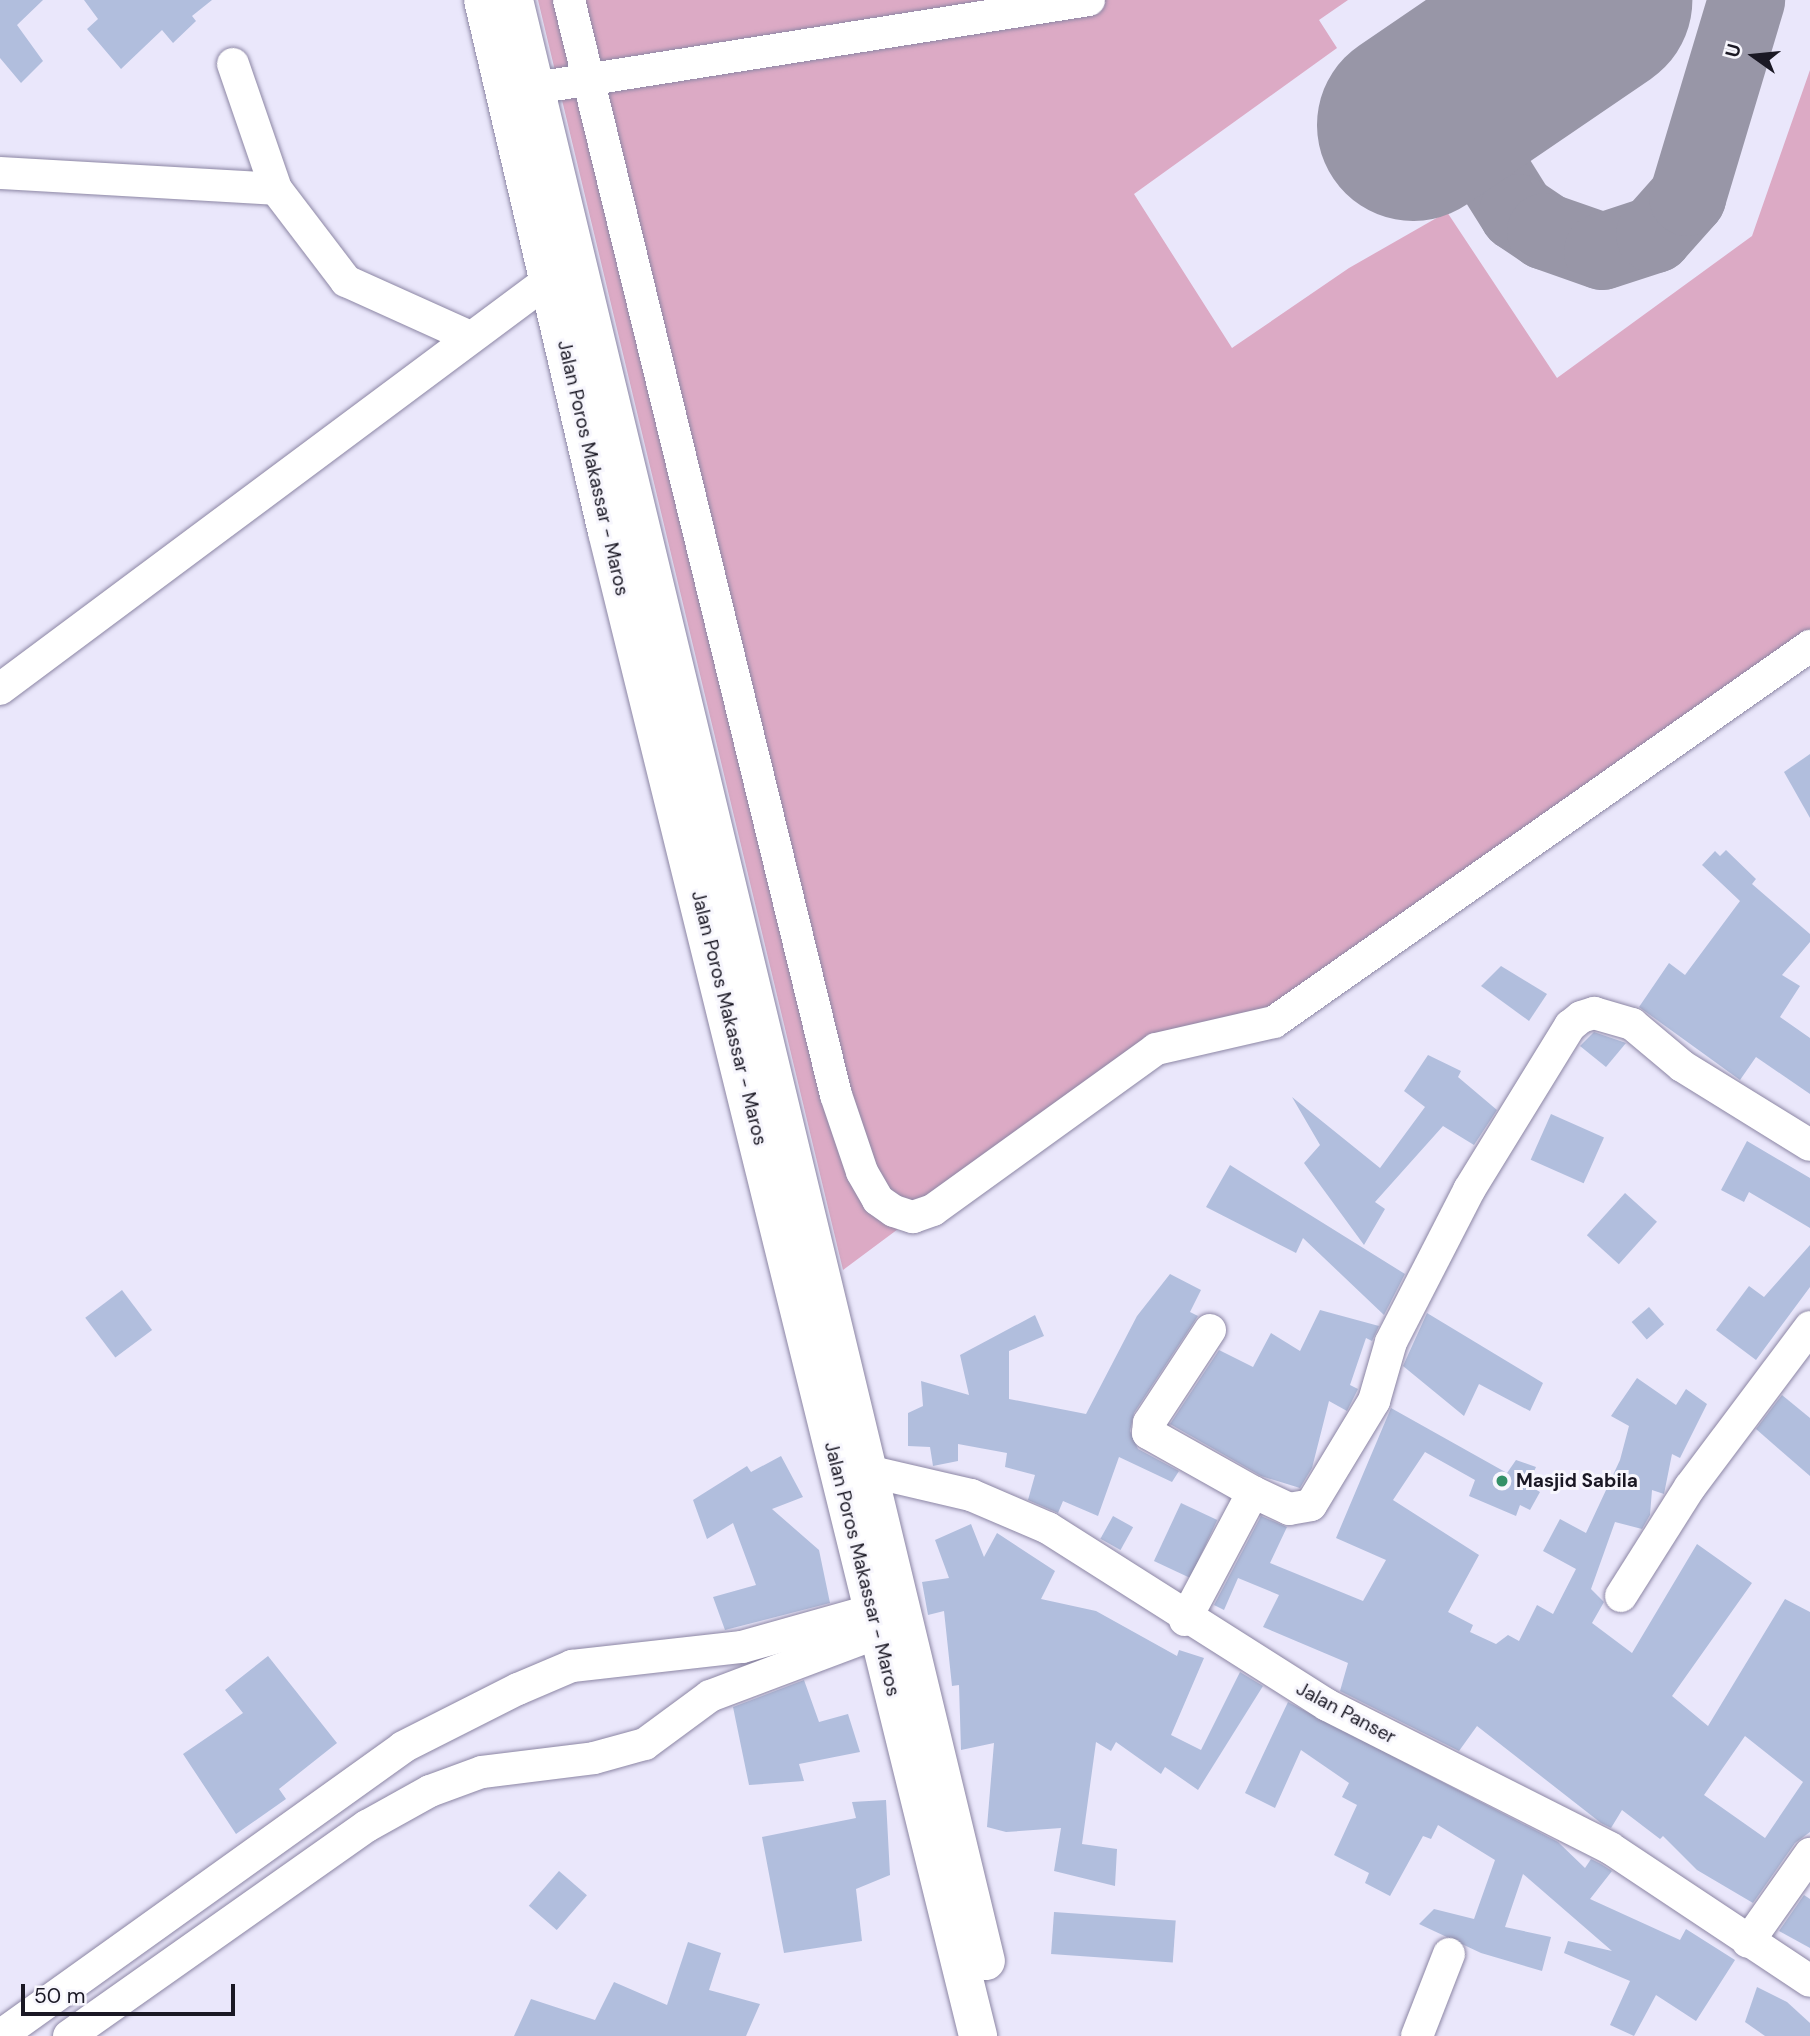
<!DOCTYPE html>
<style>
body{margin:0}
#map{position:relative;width:1810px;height:2036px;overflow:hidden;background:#eae7fb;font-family:"DM Sans",sans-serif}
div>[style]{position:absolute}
.green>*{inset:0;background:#dcaac5}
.taxiway>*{height:77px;margin:-38.5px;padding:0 38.5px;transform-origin:38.5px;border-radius:38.5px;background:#9896a7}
.runway>*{height:192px;margin:-96px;padding:0 96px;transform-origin:96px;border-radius:96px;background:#9896a7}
.building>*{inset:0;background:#b1bedd;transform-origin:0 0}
.roads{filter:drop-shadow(0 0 2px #8c86a4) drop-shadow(0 0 2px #8c86a4)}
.minor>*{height:32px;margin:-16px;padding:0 16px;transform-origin:16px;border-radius:16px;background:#fff}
.highway>*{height:38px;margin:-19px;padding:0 19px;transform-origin:19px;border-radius:19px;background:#fff}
.dots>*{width:19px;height:19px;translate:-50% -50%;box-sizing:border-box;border:4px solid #f7f6fd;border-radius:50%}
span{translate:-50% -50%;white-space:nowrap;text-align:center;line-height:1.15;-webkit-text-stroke:6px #f7f6fd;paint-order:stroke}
.street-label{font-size:19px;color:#1a1824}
.poi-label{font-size:19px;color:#1a1824;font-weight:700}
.left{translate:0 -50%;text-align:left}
.north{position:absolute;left:1719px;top:21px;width:70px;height:70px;-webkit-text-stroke:5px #f7f6fd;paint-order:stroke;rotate:285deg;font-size:19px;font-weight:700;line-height:28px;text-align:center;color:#1a1824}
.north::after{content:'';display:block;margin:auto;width:24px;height:32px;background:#1a1824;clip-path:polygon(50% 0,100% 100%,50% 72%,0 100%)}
.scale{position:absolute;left:21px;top:1984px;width:214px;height:32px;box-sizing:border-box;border:4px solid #1a1824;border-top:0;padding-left:9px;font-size:21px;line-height:24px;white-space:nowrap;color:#1a1824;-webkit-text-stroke:5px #f7f6fd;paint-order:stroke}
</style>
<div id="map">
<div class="green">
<div style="clip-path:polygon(538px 0,1348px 0,1319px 20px,1337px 48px,1134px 194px,1232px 348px,1349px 268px,1447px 212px,1557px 378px,1752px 236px,1810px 70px,1810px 639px,1268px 1022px,1133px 1054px,843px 1270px)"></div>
</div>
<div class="taxiway">
<div style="left:1498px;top:0;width:46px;rotate:132.4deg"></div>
<div style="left:1467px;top:34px;width:32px;rotate:103deg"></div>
<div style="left:1460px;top:65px;width:29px;rotate:92deg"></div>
<div style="left:1459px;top:94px;width:44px;rotate:75.7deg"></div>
<div style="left:1470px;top:137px;width:89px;rotate:57.9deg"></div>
<div style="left:1517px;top:212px;width:34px;rotate:34deg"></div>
<div style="left:1545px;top:231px;width:60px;rotate:19.3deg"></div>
<div style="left:1602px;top:251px;width:55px;rotate:-18.1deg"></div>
<div style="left:1654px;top:234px;width:50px;rotate:-48.3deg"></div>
<div style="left:1687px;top:197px;width:206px;rotate:-73.3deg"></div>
</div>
<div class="runway">
<div style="left:1413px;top:125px;width:222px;rotate:-34.3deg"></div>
</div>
<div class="building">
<div style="clip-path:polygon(0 0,43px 0,17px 25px,43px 61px,21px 83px,0 58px)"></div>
<div style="clip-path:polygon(84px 0,212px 0,192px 16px,196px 21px,173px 43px,162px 30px,121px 69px,87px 29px,98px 19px)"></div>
<div style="clip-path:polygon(1810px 754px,1810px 818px,1784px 772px)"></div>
<div style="clip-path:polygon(1726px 850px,1756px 879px,1752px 884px,1810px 934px,1810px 942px,1782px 975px,1800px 986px,1780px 1017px,1810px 1038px,1810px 1094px,1756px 1057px,1740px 1080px,1639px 1007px,1669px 963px,1685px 975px,1740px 901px,1702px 865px,1715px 851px,1720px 856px)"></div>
<div style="clip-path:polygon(1501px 966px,1547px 994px,1529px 1021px,1481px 986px)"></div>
<div style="clip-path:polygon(1594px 1032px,1626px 1043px,1606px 1067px,1580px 1046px)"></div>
<div style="clip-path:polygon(1428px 1055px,1461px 1071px,1458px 1077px,1497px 1110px,1474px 1145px,1443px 1126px,1375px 1202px,1385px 1209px,1364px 1245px,1304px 1163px,1320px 1145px,1292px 1097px,1380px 1168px,1425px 1107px,1404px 1091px)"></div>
<div style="left:1551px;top:1114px;width:58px;height:50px;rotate:24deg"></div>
<div style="clip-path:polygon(1747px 1141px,1810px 1178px,1810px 1228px,1749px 1192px,1744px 1202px,1721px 1190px)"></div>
<div style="clip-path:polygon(1230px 1165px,1405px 1274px,1384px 1315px,1303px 1238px,1296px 1253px,1206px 1207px)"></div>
<div style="left:1625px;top:1193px;width:43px;height:57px;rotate:42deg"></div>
<div style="clip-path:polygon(1810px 1245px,1810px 1287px,1756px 1360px,1716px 1330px,1749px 1286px,1764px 1297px)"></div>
<div style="clip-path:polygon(1170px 1274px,1201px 1290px,1190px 1312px,1198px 1316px,1134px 1413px,1130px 1431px,1138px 1449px,1179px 1471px,1172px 1482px,1119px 1457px,1098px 1516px,1063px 1501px,1058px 1513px,1028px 1500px,1035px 1475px,1005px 1467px,1007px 1453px,958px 1444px,958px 1461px,933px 1466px,930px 1447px,908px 1446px,908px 1413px,923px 1406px,921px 1381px,969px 1395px,960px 1355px,1035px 1315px,1044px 1336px,1009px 1351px,1009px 1399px,1086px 1414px,1137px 1316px)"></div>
<div style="left:122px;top:1290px;width:50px;height:46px;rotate:53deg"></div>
<div style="left:1649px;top:1307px;width:23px;height:23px;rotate:49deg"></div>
<div style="clip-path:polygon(1320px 1310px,1379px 1326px,1372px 1341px,1366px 1338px,1350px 1385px,1358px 1389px,1347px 1411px,1329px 1401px,1312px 1468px,1300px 1488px,1261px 1476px,1170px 1424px,1219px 1350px,1253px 1367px,1271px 1333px,1300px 1351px)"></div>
<div style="clip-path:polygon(1427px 1313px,1543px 1383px,1530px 1411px,1479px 1384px,1464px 1416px,1403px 1366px)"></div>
<div style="clip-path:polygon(evenodd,1637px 1378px,1676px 1405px,1686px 1389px,1707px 1404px,1680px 1458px,1672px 1454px,1664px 1494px,1652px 1490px,1650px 1515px,1642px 1529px,1615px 1522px,1591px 1589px,1604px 1602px,1592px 1623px,1632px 1653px,1697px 1544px,1752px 1583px,1672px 1696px,1708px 1726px,1785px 1599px,1810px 1612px,1810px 1832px,1795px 1843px,1753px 1903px,1697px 1870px,1663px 1836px,1660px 1839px,1622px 1810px,1611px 1828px,1601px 1823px,1477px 1726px,1459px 1751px,1340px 1691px,1348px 1663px,1263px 1627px,1279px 1595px,1238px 1578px,1224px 1610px,1214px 1605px,1261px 1516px,1287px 1527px,1270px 1563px,1363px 1601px,1386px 1560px,1336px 1538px,1391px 1408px,1507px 1473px,1516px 1460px,1536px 1467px,1528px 1485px,1540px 1492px,1530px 1510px,1520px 1505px,1516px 1516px,1469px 1496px,1475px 1480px,1425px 1452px,1393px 1500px,1479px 1555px,1448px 1612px,1473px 1625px,1470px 1632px,1496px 1644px,1508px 1635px,1519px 1641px,1537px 1605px,1553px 1614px,1576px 1569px,1543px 1551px,1560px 1519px,1586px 1533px,1620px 1460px,1629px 1426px,1611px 1416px,1637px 1378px,1745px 1736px,1803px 1782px,1765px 1838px,1704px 1795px,1745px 1736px)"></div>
<div style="clip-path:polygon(1782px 1395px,1810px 1418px,1810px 1476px,1756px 1429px)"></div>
<div style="clip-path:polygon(781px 1456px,803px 1497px,772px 1509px,819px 1550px,830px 1603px,725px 1630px,713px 1597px,756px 1585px,733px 1523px,707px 1539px,693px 1500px,747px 1466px,751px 1472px)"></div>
<div style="left:1181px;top:1503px;width:40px;height:64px;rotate:25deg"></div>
<div style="left:1113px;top:1516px;width:23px;height:26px;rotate:29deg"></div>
<div style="clip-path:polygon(971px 1524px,984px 1557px,997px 1533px,1055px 1571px,1041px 1599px,1096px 1611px,1177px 1656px,1179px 1650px,1204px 1658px,1171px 1735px,1201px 1750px,1240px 1672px,1263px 1686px,1198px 1790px,1165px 1767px,1161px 1774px,1116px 1742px,1111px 1751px,1096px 1742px,1082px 1844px,1117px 1849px,1115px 1886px,1054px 1871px,1061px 1828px,1006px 1832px,987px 1827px,994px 1743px,961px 1750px,959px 1685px,952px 1686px,944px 1611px,928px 1615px,922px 1582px,949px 1578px,935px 1540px)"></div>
<div style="clip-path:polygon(268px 1656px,337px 1743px,279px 1789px,286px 1799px,236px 1834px,183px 1754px,243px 1713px,225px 1690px)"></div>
<div style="clip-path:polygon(804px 1680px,819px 1722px,848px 1714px,860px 1752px,799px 1764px,804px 1781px,749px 1785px,733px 1707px)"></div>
<div style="clip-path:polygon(1288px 1702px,1558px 1842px,1585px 1868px,1591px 1859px,1601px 1864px,1612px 1871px,1590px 1899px,1680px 1940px,1686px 1929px,1735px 1960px,1696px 2021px,1656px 1995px,1634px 2036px,1610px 2025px,1630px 1981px,1564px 1953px,1568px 1941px,1612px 1951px,1523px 1874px,1505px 1927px,1551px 1937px,1542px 1971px,1481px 1953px,1419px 1924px,1434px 1909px,1474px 1919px,1495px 1860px,1438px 1825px,1431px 1839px,1423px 1836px,1390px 1896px,1365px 1883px,1369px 1873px,1334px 1855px,1357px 1805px,1342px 1797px,1349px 1783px,1301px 1750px,1275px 1808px,1245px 1793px)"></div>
<div style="clip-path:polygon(886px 1800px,890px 1875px,856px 1889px,862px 1941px,784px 1953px,762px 1837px,856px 1818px,852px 1802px)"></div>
<div style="left:559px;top:1871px;width:37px;height:46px;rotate:41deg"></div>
<div style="clip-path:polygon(1804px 1895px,1810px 1899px,1810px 1948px,1779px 1931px)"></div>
<div style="left:1054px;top:1912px;width:122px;height:42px;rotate:4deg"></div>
<div style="clip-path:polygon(688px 1942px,721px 1953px,709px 1990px,760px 2004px,746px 2036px,514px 2036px,531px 1999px,595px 2020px,614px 1982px,667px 2005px)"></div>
<div style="clip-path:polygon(1757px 1987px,1787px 2002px,1810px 2023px,1810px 2036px,1765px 2036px,1745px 2022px)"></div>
</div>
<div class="roads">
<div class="minor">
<div style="left:569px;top:0;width:1127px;rotate:76.3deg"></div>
<div style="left:836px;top:1095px;width:81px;rotate:71.3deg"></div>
<div style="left:862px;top:1172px;width:32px;rotate:60deg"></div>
<div style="left:878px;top:1200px;width:19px;rotate:35deg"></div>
<div style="left:894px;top:1211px;width:20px;rotate:18deg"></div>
<div style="left:913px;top:1217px;width:21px;rotate:-19deg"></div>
<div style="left:933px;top:1210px;width:275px;rotate:-35.8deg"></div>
<div style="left:1156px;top:1049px;width:121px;rotate:-12.9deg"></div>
<div style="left:1274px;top:1022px;width:655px;rotate:-35.05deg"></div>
<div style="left:233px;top:64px;width:132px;rotate:71deg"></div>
<div style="left:276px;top:189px;width:116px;rotate:52.7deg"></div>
<div style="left:346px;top:281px;width:134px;rotate:24.3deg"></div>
<div style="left:535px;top:88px;width:561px;rotate:-9.03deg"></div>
<div style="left:0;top:173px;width:276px;rotate:3.3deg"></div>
<div style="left:0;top:689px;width:685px;rotate:-36.69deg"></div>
<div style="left:1210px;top:1330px;width:111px;rotate:123.3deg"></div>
<div style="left:1149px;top:1423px;width:10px;rotate:96deg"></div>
<div style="left:1148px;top:1433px;width:120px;rotate:29.3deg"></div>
<div style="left:872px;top:1472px;width:102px;rotate:13.1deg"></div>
<div style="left:971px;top:1495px;width:84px;rotate:23.2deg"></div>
<div style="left:1048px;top:1528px;width:330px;rotate:32.4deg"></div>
<div style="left:1327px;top:1705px;width:317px;rotate:26.8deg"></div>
<div style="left:1610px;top:1848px;width:240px;rotate:33.6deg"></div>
<div style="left:1621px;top:1596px;width:129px;rotate:-57.7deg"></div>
<div style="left:1690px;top:1487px;width:200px;rotate:-53.1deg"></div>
<div style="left:1185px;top:1620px;width:145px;rotate:-62deg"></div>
<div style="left:1253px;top:1492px;width:40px;rotate:25deg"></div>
<div style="left:1289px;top:1509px;width:22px;rotate:-10deg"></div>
<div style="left:1311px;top:1505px;width:122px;rotate:-58.8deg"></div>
<div style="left:1374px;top:1401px;width:61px;rotate:-73.9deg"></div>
<div style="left:1391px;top:1342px;width:171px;rotate:-62.8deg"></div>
<div style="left:1469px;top:1190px;width:193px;rotate:-58.4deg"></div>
<div style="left:1570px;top:1026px;width:14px;rotate:-39deg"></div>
<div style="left:1581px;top:1017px;width:14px;rotate:-17deg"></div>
<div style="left:1594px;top:1013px;width:40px;rotate:16deg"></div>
<div style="left:1632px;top:1024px;width:65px;rotate:40deg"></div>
<div style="left:1682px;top:1066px;width:150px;rotate:31.7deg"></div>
<div style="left:1748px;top:1942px;width:108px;rotate:-54.8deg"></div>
<div style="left:0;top:2036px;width:496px;rotate:-35.6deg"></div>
<div style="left:403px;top:1747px;width:129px;rotate:-26.8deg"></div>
<div style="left:518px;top:1689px;width:59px;rotate:-23.1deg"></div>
<div style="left:572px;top:1666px;width:171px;rotate:-6.4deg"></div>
<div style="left:742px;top:1647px;width:133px;rotate:-15.7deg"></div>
<div style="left:69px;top:2036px;width:365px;rotate:-35.2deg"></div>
<div style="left:367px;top:1826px;width:72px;rotate:-29.1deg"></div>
<div style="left:430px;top:1791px;width:55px;rotate:-20.1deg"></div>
<div style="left:482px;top:1772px;width:113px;rotate:-7.1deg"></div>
<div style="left:594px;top:1758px;width:53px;rotate:-15.4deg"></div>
<div style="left:645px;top:1744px;width:81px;rotate:-36.4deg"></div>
<div style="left:710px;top:1696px;width:178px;rotate:-20.7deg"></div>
<div style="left:1417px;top:2036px;width:88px;rotate:-68.7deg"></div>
</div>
<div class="highway">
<div style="left:483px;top:0;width:546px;rotate:76.88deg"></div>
<div style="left:607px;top:532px;width:1549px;rotate:76.14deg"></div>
<div style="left:514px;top:0;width:2017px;rotate:76.47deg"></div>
</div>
</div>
<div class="dots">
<div style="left:1502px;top:1481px;background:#339067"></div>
</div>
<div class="street-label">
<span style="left:593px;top:468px;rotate:77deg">Jalan Poros Makassar - Maros</span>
<span style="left:729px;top:1018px;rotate:76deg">Jalan Poros Makassar - Maros</span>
<span style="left:862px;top:1569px;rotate:76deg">Jalan Poros Makassar - Maros</span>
<span style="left:1346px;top:1713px;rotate:28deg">Jalan Panser</span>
</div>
<div class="poi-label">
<span class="left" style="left:1516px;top:1481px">Masjid Sabila</span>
</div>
<div class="north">U</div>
<div class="scale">50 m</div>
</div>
